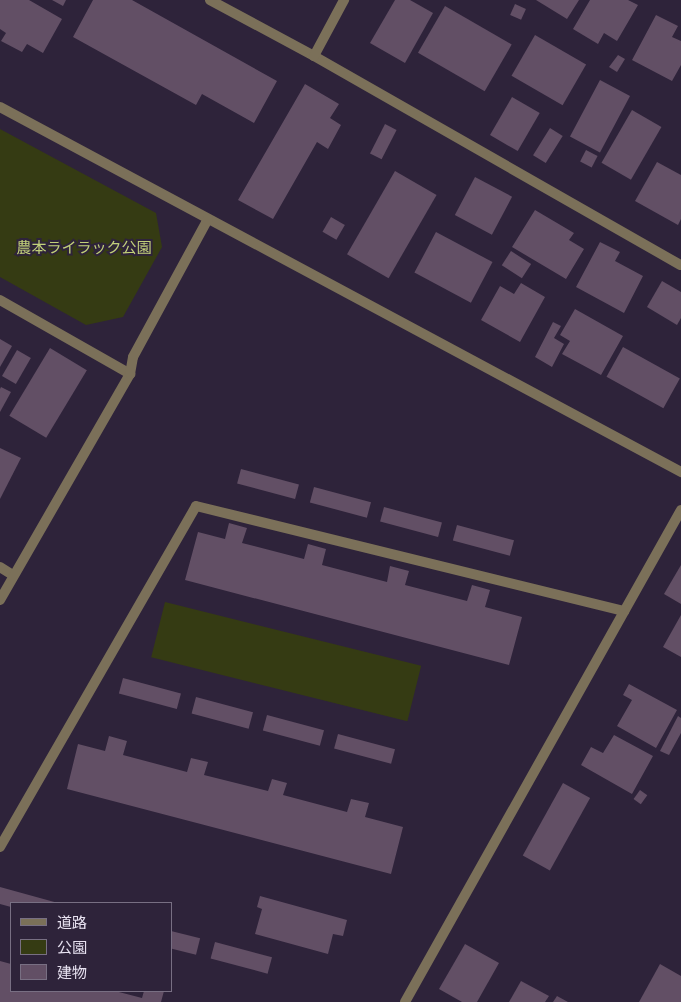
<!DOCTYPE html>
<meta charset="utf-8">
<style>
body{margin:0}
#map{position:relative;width:681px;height:1002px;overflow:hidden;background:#2e233a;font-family:"PT Sans","Noto Sans JP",sans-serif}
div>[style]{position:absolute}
.green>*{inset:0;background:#353b13;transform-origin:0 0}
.building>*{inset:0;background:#624f65;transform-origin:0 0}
.service>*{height:10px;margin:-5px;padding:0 5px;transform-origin:5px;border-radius:5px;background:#7b7059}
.minor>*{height:10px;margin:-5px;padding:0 5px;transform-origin:5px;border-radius:5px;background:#7b7059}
span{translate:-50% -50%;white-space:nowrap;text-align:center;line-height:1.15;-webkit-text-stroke:4px #2e233a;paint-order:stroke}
.park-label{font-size:15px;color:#c2d07a}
.legend{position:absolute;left:10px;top:902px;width:162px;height:90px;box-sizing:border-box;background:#2e233a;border:1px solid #786f83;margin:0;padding:6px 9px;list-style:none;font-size:15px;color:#e7e1f0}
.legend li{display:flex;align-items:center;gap:10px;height:25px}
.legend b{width:25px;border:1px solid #786f83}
</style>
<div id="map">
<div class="green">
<div style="clip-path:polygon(0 129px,156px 213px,162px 247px,123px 317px,86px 325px,0 277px)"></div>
<div style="left:165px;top:602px;width:264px;height:57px;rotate:14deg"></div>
</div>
<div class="building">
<div style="clip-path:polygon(0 0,29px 0,62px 19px,43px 53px,27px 44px,22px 52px,1px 41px,6px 33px,0 29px)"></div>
<div style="clip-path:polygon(52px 0,66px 0,63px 6px)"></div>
<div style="clip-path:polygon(93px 0,132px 0,277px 81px,254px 123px,202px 94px,196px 105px,73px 37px)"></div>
<div style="clip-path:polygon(395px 0,410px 0,433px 13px,405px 63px,370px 43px)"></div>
<div style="clip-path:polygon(536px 0,579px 0,567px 19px)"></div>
<div style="clip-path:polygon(590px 0,628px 0,638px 5px,617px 41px,604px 33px,598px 44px,573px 29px)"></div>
<div style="left:515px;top:4px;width:12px;height:12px;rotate:24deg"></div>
<div style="left:445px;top:6px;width:77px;height:54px;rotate:30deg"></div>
<div style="clip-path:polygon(656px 15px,678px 26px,672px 37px,681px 41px,681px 65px,672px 81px,632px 60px)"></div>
<div style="left:535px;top:35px;width:59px;height:47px;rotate:30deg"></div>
<div style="clip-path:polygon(618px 55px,625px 59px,617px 72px,609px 67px)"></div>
<div style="left:600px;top:80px;width:34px;height:64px;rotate:28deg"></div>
<div style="clip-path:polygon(305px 84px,339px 104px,330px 118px,341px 125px,328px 149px,317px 142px,273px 219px,238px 200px)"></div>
<div style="left:512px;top:97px;width:32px;height:44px;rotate:30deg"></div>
<div style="left:632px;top:110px;width:34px;height:61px;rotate:30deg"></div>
<div style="left:385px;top:124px;width:13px;height:33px;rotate:27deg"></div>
<div style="left:550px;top:128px;width:15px;height:32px;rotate:32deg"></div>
<div style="left:586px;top:150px;width:13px;height:13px;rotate:27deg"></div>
<div style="clip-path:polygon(657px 162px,681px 175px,681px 219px,678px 225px,635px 201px)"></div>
<div style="left:395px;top:171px;width:48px;height:96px;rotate:30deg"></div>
<div style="left:475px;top:177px;width:42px;height:43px;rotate:28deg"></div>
<div style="clip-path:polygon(535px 210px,574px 233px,569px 240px,584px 249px,566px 279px,512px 247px)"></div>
<div style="left:331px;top:217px;width:16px;height:17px;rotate:30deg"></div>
<div style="left:436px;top:232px;width:64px;height:46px;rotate:28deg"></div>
<div style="clip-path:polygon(600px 242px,620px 252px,615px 261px,643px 276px,624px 313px,576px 287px)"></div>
<div style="left:511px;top:251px;width:24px;height:17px;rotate:33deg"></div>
<div style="clip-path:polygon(662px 281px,681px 292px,681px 318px,677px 325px,647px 307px)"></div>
<div style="clip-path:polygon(521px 283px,545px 297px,520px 342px,481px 320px,500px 286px,514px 294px)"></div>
<div style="clip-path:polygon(575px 309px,623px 336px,601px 375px,562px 354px,570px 341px,560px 335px)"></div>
<div style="clip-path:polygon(553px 322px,561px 326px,554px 338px,564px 344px,552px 367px,535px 357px)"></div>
<div style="clip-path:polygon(0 339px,12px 346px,0 367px)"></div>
<div style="left:623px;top:347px;width:65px;height:34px;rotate:29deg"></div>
<div style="left:50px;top:348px;width:43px;height:79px;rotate:31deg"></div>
<div style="left:17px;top:350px;width:16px;height:30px;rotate:30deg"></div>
<div style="clip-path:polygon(1px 387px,11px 392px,0 412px,0 389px)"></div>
<div style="clip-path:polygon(0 448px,21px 458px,0 499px)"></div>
<div style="left:241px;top:469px;width:60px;height:15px;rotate:15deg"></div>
<div style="left:314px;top:487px;width:59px;height:16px;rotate:15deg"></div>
<div style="left:384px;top:507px;width:60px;height:15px;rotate:15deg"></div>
<div style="clip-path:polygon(229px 523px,247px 528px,242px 543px,304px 559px,308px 544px,326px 549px,322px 565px,387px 582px,390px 566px,409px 571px,405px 585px,467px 601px,472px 585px,490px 590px,485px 607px,522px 617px,509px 665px,185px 580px,198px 532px,225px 539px)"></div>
<div style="left:457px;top:525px;width:59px;height:16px;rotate:15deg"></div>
<div style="clip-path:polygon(681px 565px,681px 604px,664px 594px)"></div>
<div style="clip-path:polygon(681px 615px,681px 657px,663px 647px)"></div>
<div style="left:123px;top:678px;width:60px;height:16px;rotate:15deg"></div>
<div style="clip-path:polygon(629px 684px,677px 710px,656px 748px,617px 726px,632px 700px,623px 695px)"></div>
<div style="left:196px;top:697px;width:59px;height:17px;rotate:15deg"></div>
<div style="left:267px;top:715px;width:59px;height:16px;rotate:15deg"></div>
<div style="clip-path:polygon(678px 716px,681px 718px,681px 733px,669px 755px,660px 751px)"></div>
<div style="left:338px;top:734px;width:59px;height:15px;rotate:15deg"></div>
<div style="clip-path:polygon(614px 735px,653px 756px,632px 794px,581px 765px,591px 747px,603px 753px)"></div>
<div style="clip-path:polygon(109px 736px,127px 741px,123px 755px,187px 772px,191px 758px,208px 762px,204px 775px,268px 791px,272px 779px,287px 783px,283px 795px,347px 812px,351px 799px,369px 803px,365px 817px,403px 827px,391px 874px,67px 789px,78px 744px,105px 751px)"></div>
<div style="left:563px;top:783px;width:31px;height:83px;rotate:29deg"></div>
<div style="left:640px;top:790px;width:9px;height:11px;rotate:36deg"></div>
<div style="clip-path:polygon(0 887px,58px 903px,11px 903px,11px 907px,0 904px)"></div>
<div style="clip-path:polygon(260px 896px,347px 920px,343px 936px,333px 934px,328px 954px,255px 934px,262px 909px,257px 907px)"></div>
<div style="left:171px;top:931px;width:30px;height:17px;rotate:14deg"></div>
<div style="left:215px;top:942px;width:59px;height:17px;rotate:15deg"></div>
<div style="clip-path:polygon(465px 944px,499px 963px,477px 1002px,462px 1002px,439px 989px)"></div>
<div style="clip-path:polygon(0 961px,11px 964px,11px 991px,115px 991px,142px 998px,144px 991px,164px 991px,161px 1002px,0 1002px)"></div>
<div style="clip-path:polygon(660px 964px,681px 976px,681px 1002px,639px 1002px)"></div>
<div style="clip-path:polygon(521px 981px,549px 996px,545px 1002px,509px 1002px)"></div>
<div style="clip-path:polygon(557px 996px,568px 1002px,553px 1002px)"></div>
</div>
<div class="service">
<div style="left:0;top:847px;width:393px;rotate:-60.1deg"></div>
<div style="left:196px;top:506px;width:441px;rotate:13.8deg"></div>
</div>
<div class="minor">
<div style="left:210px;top:0;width:118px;rotate:28.3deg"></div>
<div style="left:314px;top:56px;width:422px;rotate:29.7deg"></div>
<div style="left:314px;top:56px;width:64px;rotate:-61.8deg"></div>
<div style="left:0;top:107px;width:773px;rotate:28.19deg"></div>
<div style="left:0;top:300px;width:150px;rotate:29.6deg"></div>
<div style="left:0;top:567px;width:15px;rotate:32deg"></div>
<div style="left:0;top:600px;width:261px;rotate:-60.1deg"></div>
<div style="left:130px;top:374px;width:17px;rotate:-80deg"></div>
<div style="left:133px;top:357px;width:157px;rotate:-61.5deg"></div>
<div style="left:405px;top:1002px;width:564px;rotate:-60.71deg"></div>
</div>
<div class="park-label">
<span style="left:84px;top:248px">農本ライラック公園</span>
</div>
<ul class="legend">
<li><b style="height:6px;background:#7b7059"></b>道路</li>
<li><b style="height:14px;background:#353b13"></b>公園</li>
<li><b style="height:14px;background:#624f65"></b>建物</li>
</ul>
</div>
